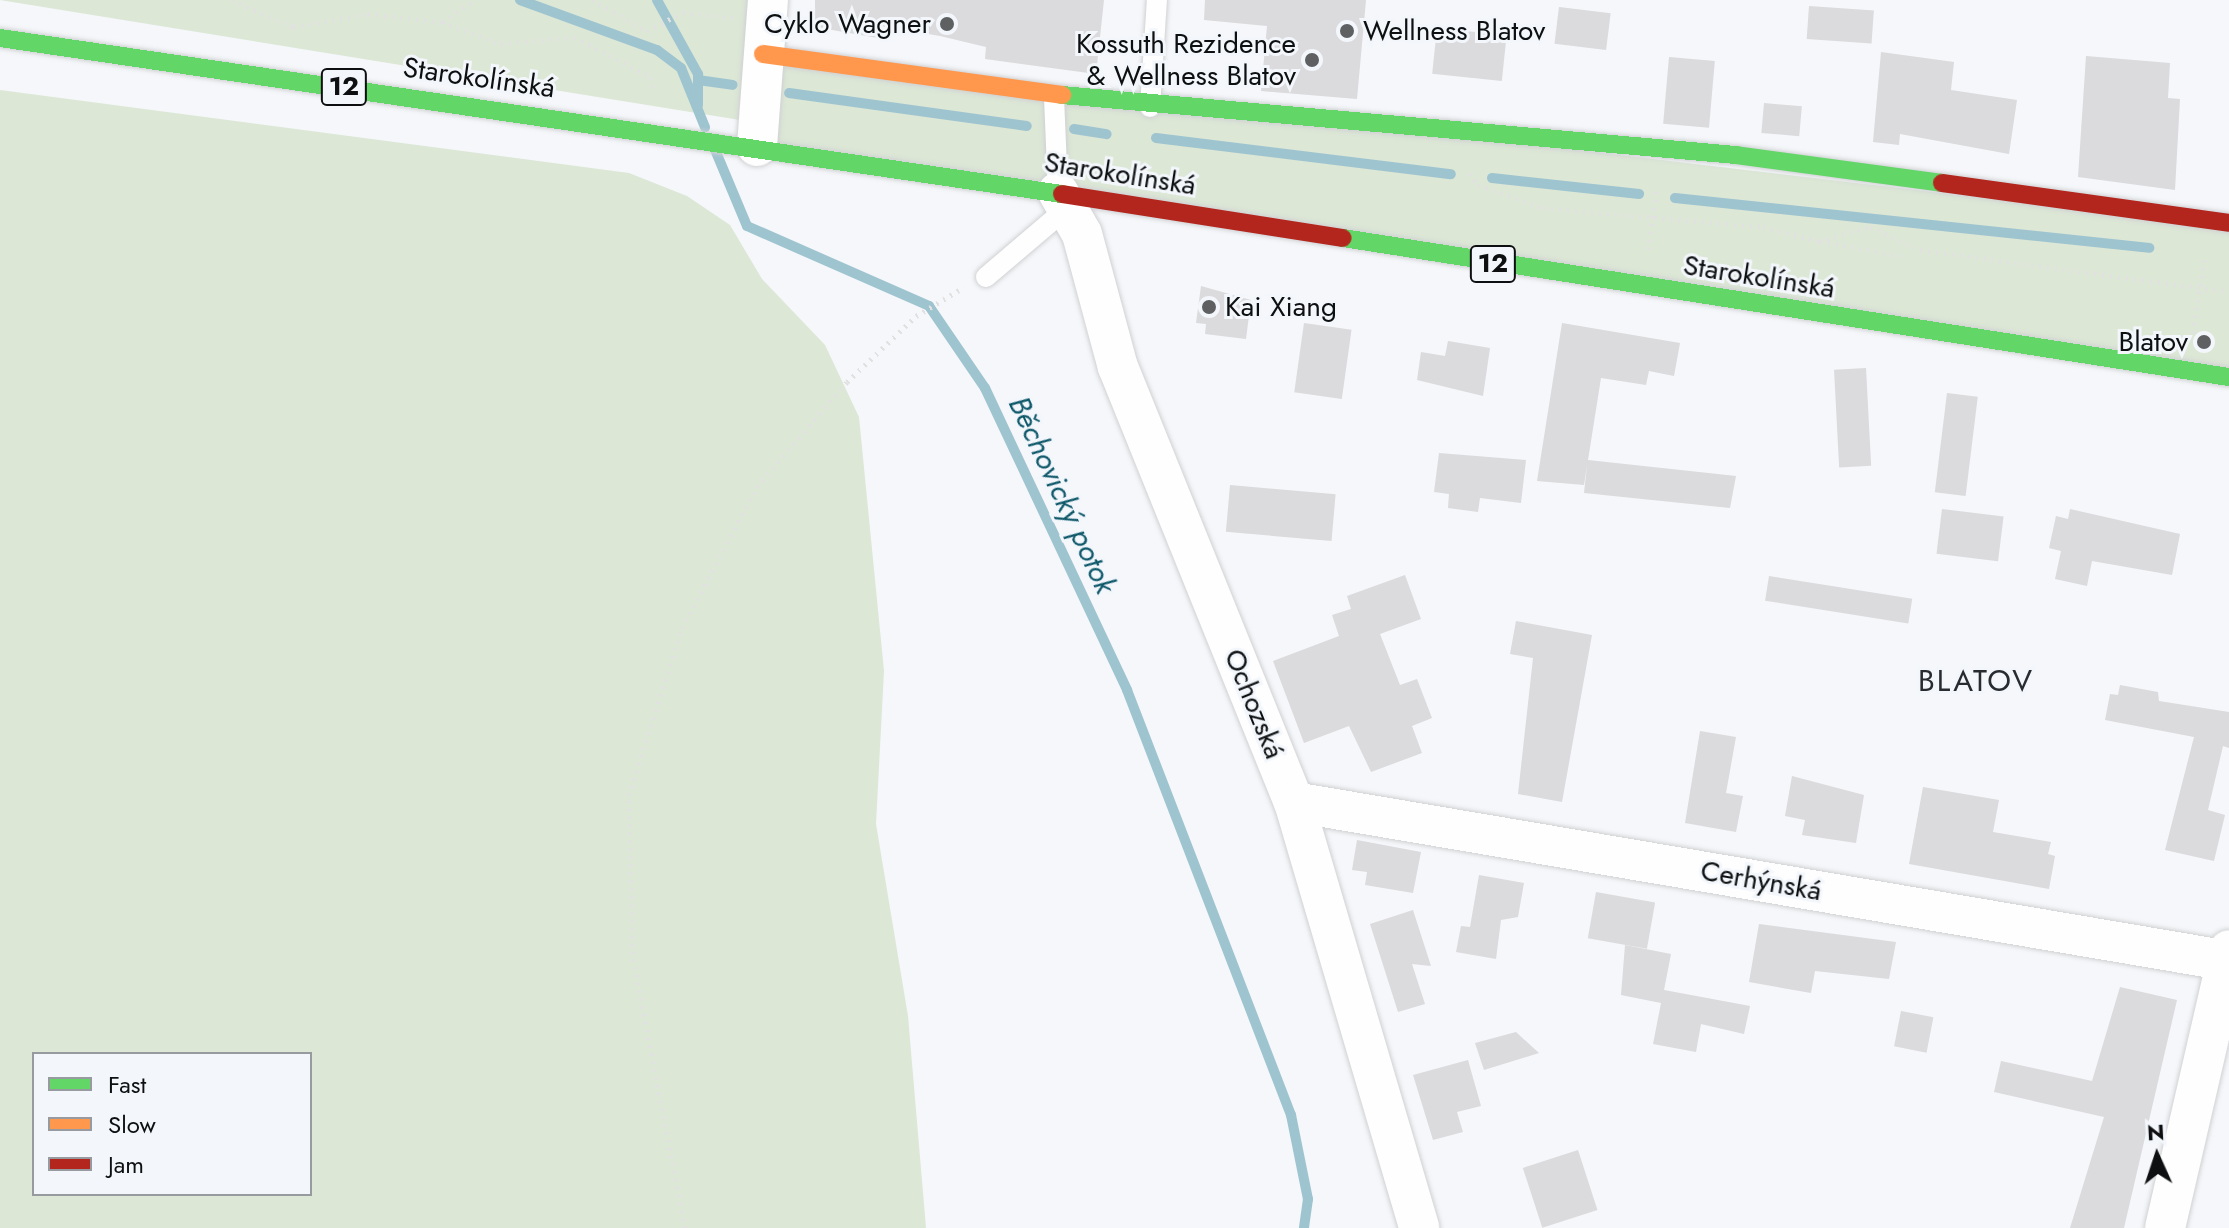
<!DOCTYPE html>
<meta charset="utf-8">
<style>
body{margin:0}
#map{position:relative;width:2229px;height:1228px;overflow:hidden;background:#f5f7fa;font-family:Jost,sans-serif}
div>[style]{position:absolute}
.green>*{inset:0;background:#dce7d6}
.stream>*{height:10px;margin:-5px;padding:0 5px;transform-origin:5px;border-radius:5px;background:#9ec4d0}
.building>*{inset:0;background:#dbdadc;transform-origin:0 0}
.path>*{height:5px;margin-top:-2.5px;transform-origin:0;background:repeating-linear-gradient(90deg,#e1e1e2 0 2px,transparent 0 8px)}
.roads{filter:drop-shadow(0 0 2px #d0d1d3) drop-shadow(0 0 2px #d0d1d3)}
.lane>*{height:20px;margin:-10px;padding:0 10px;transform-origin:10px;border-radius:10px;background:#fefefe}
.street>*{height:40px;margin:-20px;padding:0 20px;transform-origin:20px;border-radius:20px;background:#fefefe}
.fast>*{height:18px;margin:-9px;padding:0 9px;transform-origin:9px;border-radius:9px;background:#63d668}
.slow>*{height:18px;margin:-9px;padding:0 9px;transform-origin:9px;border-radius:9px;background:#ff974d}
.jam>*{height:18px;margin:-9px;padding:0 9px;transform-origin:9px;border-radius:9px;background:#b3261e}
.dots>*{width:22px;height:22px;translate:-50% -50%;box-sizing:border-box;border:4px solid #f3f7fc;border-radius:50%}
span{translate:-50% -50%;white-space:nowrap;text-align:center;line-height:1.15;-webkit-text-stroke:6px #f3f7fc;paint-order:stroke}
.shield-label span{padding:2px 6px;background:#f3f7fc;border:2px solid;border-radius:6px;-webkit-text-stroke-width:0}
.shield-label{font-size:26px;color:#0d0f10;font-weight:700}
.poi-label{font-size:28px;color:#0d0f10}
.right{translate:-100% -50%;text-align:right}
.left{translate:0 -50%;text-align:left}
.street-label{font-size:28px;color:#0d0f10}
.water-label{font-size:30px;color:#0e586a;font-style:italic}
.neighbourhood-label{font-size:30px;color:#282b2f;letter-spacing:2px}
.legend{position:absolute;left:32px;top:1052px;width:280px;height:144px;box-sizing:border-box;background:#f3f7fc;border:2px solid #979a9e;margin:0;padding:10px 14px;list-style:none;font-size:24px;color:#0d0f10}
.legend li{display:flex;align-items:center;gap:16px;height:40px}
.legend b{width:40px;border:2px solid #979a9e}
.north{position:absolute;left:2117px;top:1116px;width:80px;height:80px;-webkit-text-stroke:6px #f3f7fc;paint-order:stroke;rotate:357deg;font-size:22px;font-weight:700;line-height:32px;text-align:center;color:#0d0f10}
.north::after{content:'';display:block;margin:auto;width:28px;height:36px;background:#0d0f10;clip-path:polygon(50% 0,100% 100%,50% 72%,0 100%)}
</style>
<div id="map">
<div class="green">
<div style="clip-path:polygon(0 0,758px 0,740px 120px)"></div>
<div style="clip-path:polygon(763px 54px,2229px 227px,2229px 377px,757px 146px)"></div>
<div style="clip-path:polygon(evenodd,0 90px,629px 173px,687px 196px,730px 225px,762px 279px,825px 345px,859px 417px,884px 671px,876px 824px,908px 1016px,926px 1228px,0 1228px,0 90px,34px 1054px,310px 1054px,310px 1194px,34px 1194px,34px 1054px)"></div>
</div>
<div class="stream">
<div style="left:520px;top:0;width:146px;rotate:20.1deg"></div>
<div style="left:657px;top:50px;width:30px;rotate:37deg"></div>
<div style="left:681px;top:68px;width:64px;rotate:67.9deg"></div>
<div style="left:657px;top:0;width:85px;rotate:61deg"></div>
<div style="left:698px;top:74px;width:31px;rotate:90deg"></div>
<div style="left:698px;top:80px;width:35px;rotate:8deg"></div>
<div style="left:789px;top:93px;width:240px;rotate:7.9deg"></div>
<div style="left:1074px;top:129px;width:33px;rotate:9deg"></div>
<div style="left:1156px;top:138px;width:297px;rotate:7deg"></div>
<div style="left:716px;top:152px;width:80px;rotate:67.3deg"></div>
<div style="left:747px;top:226px;width:199px;rotate:23.7deg"></div>
<div style="left:929px;top:306px;width:99px;rotate:55.7deg"></div>
<div style="left:985px;top:388px;width:334px;rotate:64.8deg"></div>
<div style="left:1127px;top:690px;width:456px;rotate:68.9deg"></div>
<div style="left:1291px;top:1115px;width:86px;rotate:78.6deg"></div>
<div style="left:1308px;top:1199px;width:29px;rotate:98deg"></div>
<div style="left:1492px;top:178px;width:148px;rotate:6.2deg"></div>
<div style="left:1675px;top:198px;width:477px;rotate:6deg"></div>
</div>
<div class="building">
<div style="clip-path:polygon(815px 0,1104px 0,1096px 74px,985px 59px,986px 47px,940px 36px,880px 26px,878px 38px,815px 27px)"></div>
<div style="clip-path:polygon(1205px 0,1366px 0,1357px 99px,1261px 91px,1267px 26px,1204px 20px)"></div>
<div style="left:1809px;top:6px;width:65px;height:33px;rotate:4deg"></div>
<div style="left:1559px;top:7px;width:52px;height:37px;rotate:7deg"></div>
<div style="left:1437px;top:28px;width:70px;height:46px;rotate:6deg"></div>
<div style="clip-path:polygon(1881px 52px,1954px 62px,1951px 90px,2017px 100px,2009px 154px,1900px 134px,1899px 145px,1873px 142px)"></div>
<div style="clip-path:polygon(2086px 56px,2170px 63px,2168px 98px,2180px 99px,2175px 190px,2078px 177px)"></div>
<div style="left:1669px;top:57px;width:46px;height:67px;rotate:5deg"></div>
<div style="left:1764px;top:103px;width:38px;height:30px;rotate:5deg"></div>
<div style="clip-path:polygon(1201px 286px,1251px 300px,1246px 339px,1205px 334px,1206px 324px,1196px 323px)"></div>
<div style="left:1304px;top:323px;width:48px;height:70px;rotate:8deg"></div>
<div style="clip-path:polygon(1562px 323px,1680px 343px,1674px 376px,1649px 371px,1646px 385px,1601px 378px,1588px 460px,1736px 476px,1730px 508px,1584px 493px,1587px 465px,1584px 485px,1537px 481px)"></div>
<div style="clip-path:polygon(1448px 341px,1490px 348px,1483px 396px,1417px 380px,1421px 352px,1445px 356px)"></div>
<div style="left:1866px;top:368px;width:98px;height:32px;rotate:87deg"></div>
<div style="left:1947px;top:393px;width:31px;height:100px;rotate:7deg"></div>
<div style="clip-path:polygon(1439px 453px,1526px 460px,1521px 503px,1480px 498px,1478px 512px,1448px 508px,1449px 494px,1434px 492px)"></div>
<div style="left:1230px;top:485px;width:106px;height:47px;rotate:5deg"></div>
<div style="left:1942px;top:509px;width:62px;height:45px;rotate:7deg"></div>
<div style="clip-path:polygon(2070px 509px,2180px 534px,2172px 575px,2092px 561px,2087px 586px,2055px 579px,2061px 551px,2049px 548px,2056px 516px,2068px 519px)"></div>
<div style="clip-path:polygon(1405px 575px,1421px 619px,1380px 634px,1400px 685px,1417px 679px,1432px 718px,1412px 726px,1422px 753px,1371px 772px,1349px 726px,1304px 743px,1273px 661px,1339px 636px,1332px 615px,1351px 609px,1347px 596px)"></div>
<div style="left:1769px;top:576px;width:145px;height:25px;rotate:9deg"></div>
<div style="clip-path:polygon(1516px 621px,1592px 635px,1562px 802px,1518px 794px,1533px 658px,1510px 654px)"></div>
<div style="clip-path:polygon(2120px 685px,2158px 692px,2159px 701px,2229px 712px,2229px 748px,2223px 746px,2208px 810px,2225px 815px,2214px 861px,2165px 850px,2194px 737px,2105px 720px,2110px 694px,2118px 695px)"></div>
<div style="clip-path:polygon(1700px 731px,1736px 737px,1726px 793px,1743px 796px,1736px 832px,1685px 823px)"></div>
<div style="clip-path:polygon(1792px 776px,1864px 795px,1856px 843px,1802px 835px,1805px 820px,1785px 816px)"></div>
<div style="clip-path:polygon(1923px 787px,1999px 800px,1993px 832px,2051px 842px,2048px 854px,2055px 856px,2049px 889px,1909px 864px)"></div>
<div style="clip-path:polygon(1357px 840px,1421px 852px,1413px 893px,1365px 885px,1367px 872px,1352px 870px)"></div>
<div style="clip-path:polygon(1479px 875px,1524px 883px,1518px 917px,1501px 920px,1496px 959px,1456px 952px,1461px 926px,1470px 927px)"></div>
<div style="left:1596px;top:892px;width:60px;height:47px;rotate:10deg"></div>
<div style="clip-path:polygon(1413px 910px,1431px 966px,1412px 964px,1425px 1004px,1398px 1012px,1370px 924px)"></div>
<div style="clip-path:polygon(1759px 924px,1896px 942px,1889px 979px,1815px 971px,1811px 993px,1749px 982px)"></div>
<div style="clip-path:polygon(1625px 945px,1671px 954px,1664px 990px,1750px 1006px,1744px 1034px,1701px 1024px,1696px 1052px,1653px 1044px,1661px 1003px,1621px 995px)"></div>
<div style="clip-path:polygon(2120px 987px,2177px 1000px,2124px 1228px,2070px 1228px,2104px 1117px,1994px 1092px,2001px 1061px,2092px 1081px)"></div>
<div style="left:1901px;top:1011px;width:33px;height:36px;rotate:11deg"></div>
<div style="clip-path:polygon(1516px 1032px,1539px 1053px,1484px 1070px,1475px 1043px)"></div>
<div style="clip-path:polygon(1468px 1060px,1481px 1106px,1457px 1112px,1463px 1132px,1433px 1140px,1413px 1075px)"></div>
<div style="left:1578px;top:1150px;width:63px;height:58px;rotate:72deg"></div>
</div>
<div class="path">
<div style="left:232px;top:0;width:67px;rotate:23.9deg"></div>
<div style="left:293px;top:27px;width:76px;rotate:-9.8deg"></div>
<div style="left:368px;top:14px;width:74px;rotate:6.2deg"></div>
<div style="left:442px;top:22px;width:63px;rotate:20.4deg"></div>
<div style="left:501px;top:44px;width:73px;rotate:-5.5deg"></div>
<div style="left:574px;top:37px;width:87px;rotate:27.5deg"></div>
<div style="left:651px;top:77px;width:14px;rotate:82deg"></div>
<div style="left:592px;top:0;width:63px;rotate:29.4deg"></div>
<div style="left:647px;top:31px;width:41px;rotate:-27.8deg"></div>
<div style="left:683px;top:12px;width:50px;rotate:6.8deg"></div>
<div style="left:443px;top:22px;width:38px;rotate:-35deg"></div>
<div style="left:1470px;top:173px;width:14px;rotate:56deg"></div>
<div style="left:1478px;top:185px;width:69px;rotate:19.5deg"></div>
<div style="left:1543px;top:208px;width:221px;rotate:4.9deg"></div>
<div style="left:1763px;top:227px;width:58px;rotate:14deg"></div>
<div style="left:1819px;top:241px;width:53px;rotate:-15.4deg"></div>
<div style="left:1870px;top:227px;width:55px;rotate:24.7deg"></div>
<div style="left:1920px;top:250px;width:312px;rotate:7.7deg"></div>
<div style="left:1820px;top:241px;width:82px;rotate:10.5deg"></div>
<div style="left:1648px;top:249px;width:62px;rotate:-81.6deg"></div>
<div style="left:2193px;top:333px;width:78px;rotate:-81.1deg"></div>
<div style="left:685px;top:1228px;width:279px;rotate:-100.9deg"></div>
<div style="left:632px;top:954px;width:159px;rotate:-91.1deg"></div>
<div style="left:629px;top:795px;width:175px;rotate:-72.4deg"></div>
<div style="left:682px;top:628px;width:160px;rotate:-62deg"></div>
<div style="left:757px;top:487px;width:138px;rotate:-49.4deg"></div>
<div style="left:847px;top:382px;width:95px;rotate:-43.7deg"></div>
<div style="left:916px;top:316px;width:56px;rotate:-31.1deg"></div>
</div>
<div class="roads">
<div class="lane">
<div style="left:1054px;top:97px;width:95px;rotate:87.6deg"></div>
<div style="left:1150px;top:107px;width:107px;rotate:-86.3deg"></div>
<div style="left:986px;top:277px;width:106px;rotate:-40.4deg"></div>
</div>
<div class="street">
<div style="left:757px;top:146px;width:146px;rotate:-85.7deg"></div>
<div style="left:1058px;top:192px;width:48px;rotate:60.3deg"></div>
<div style="left:1082px;top:234px;width:138px;rotate:74.9deg"></div>
<div style="left:1118px;top:367px;width:469px;rotate:68deg"></div>
<div style="left:1294px;top:802px;width:444px;rotate:73.6deg"></div>
<div style="left:1294px;top:802px;width:948px;rotate:9.65deg"></div>
<div style="left:2165px;top:1228px;width:285px;rotate:-77deg"></div>
</div>
<div class="fast">
<div style="left:0;top:38px;width:1073px;rotate:8.36deg"></div>
<div style="left:1062px;top:95px;width:677px;rotate:5.09deg"></div>
<div style="left:1736px;top:155px;width:208px;rotate:7.7deg"></div>
<div style="left:1343px;top:238px;width:897px;rotate:8.92deg"></div>
</div>
<div class="slow">
<div style="left:763px;top:54px;width:302px;rotate:7.8deg"></div>
</div>
<div class="jam">
<div style="left:1942px;top:183px;width:290px;rotate:7.9deg"></div>
<div style="left:1062px;top:194px;width:284px;rotate:8.9deg"></div>
</div>
</div>
<div class="dots">
<div style="left:947px;top:24px;background:#5e6062"></div>
<div style="left:1347px;top:31px;background:#5e6062"></div>
<div style="left:1312px;top:60px;background:#5e6062"></div>
<div style="left:1209px;top:307px;background:#5e6062"></div>
<div style="left:2204px;top:342px;background:#5e6062"></div>
</div>
<div class="shield-label">
<span style="left:344px;top:87px">12</span>
<span style="left:1493px;top:264px">12</span>
</div>
<div class="poi-label">
<span class="right" style="left:931px;top:24px">Cyklo Wagner</span>
<span class="left" style="left:1363px;top:31px">Wellness Blatov</span>
<span class="right" style="left:1296px;top:60px">Kossuth Rezidence<br>&amp; Wellness Blatov</span>
<span class="left" style="left:1225px;top:307px">Kai Xiang</span>
<span class="right" style="left:2188px;top:342px">Blatov</span>
</div>
<div class="street-label">
<span style="left:479px;top:78px;rotate:8deg">Starokolínská</span>
<span style="left:1120px;top:174px;rotate:9deg">Starokolínská</span>
<span style="left:1759px;top:277px;rotate:9deg">Starokolínská</span>
<span style="left:1254px;top:704px;rotate:68deg">Ochozská</span>
<span style="left:1761px;top:881px;rotate:10deg">Cerhýnská</span>
</div>
<div class="water-label">
<span style="left:1062px;top:495px;rotate:65deg">Běchovický potok</span>
</div>
<div class="neighbourhood-label">
<span style="left:1976px;top:681px">BLATOV</span>
</div>
<ul class="legend">
<li><b style="height:10px;background:#63d668"></b>Fast</li>
<li><b style="height:10px;background:#ff974d"></b>Slow</li>
<li><b style="height:10px;background:#b3261e"></b>Jam</li>
</ul>
<div class="north">N</div>
</div>
